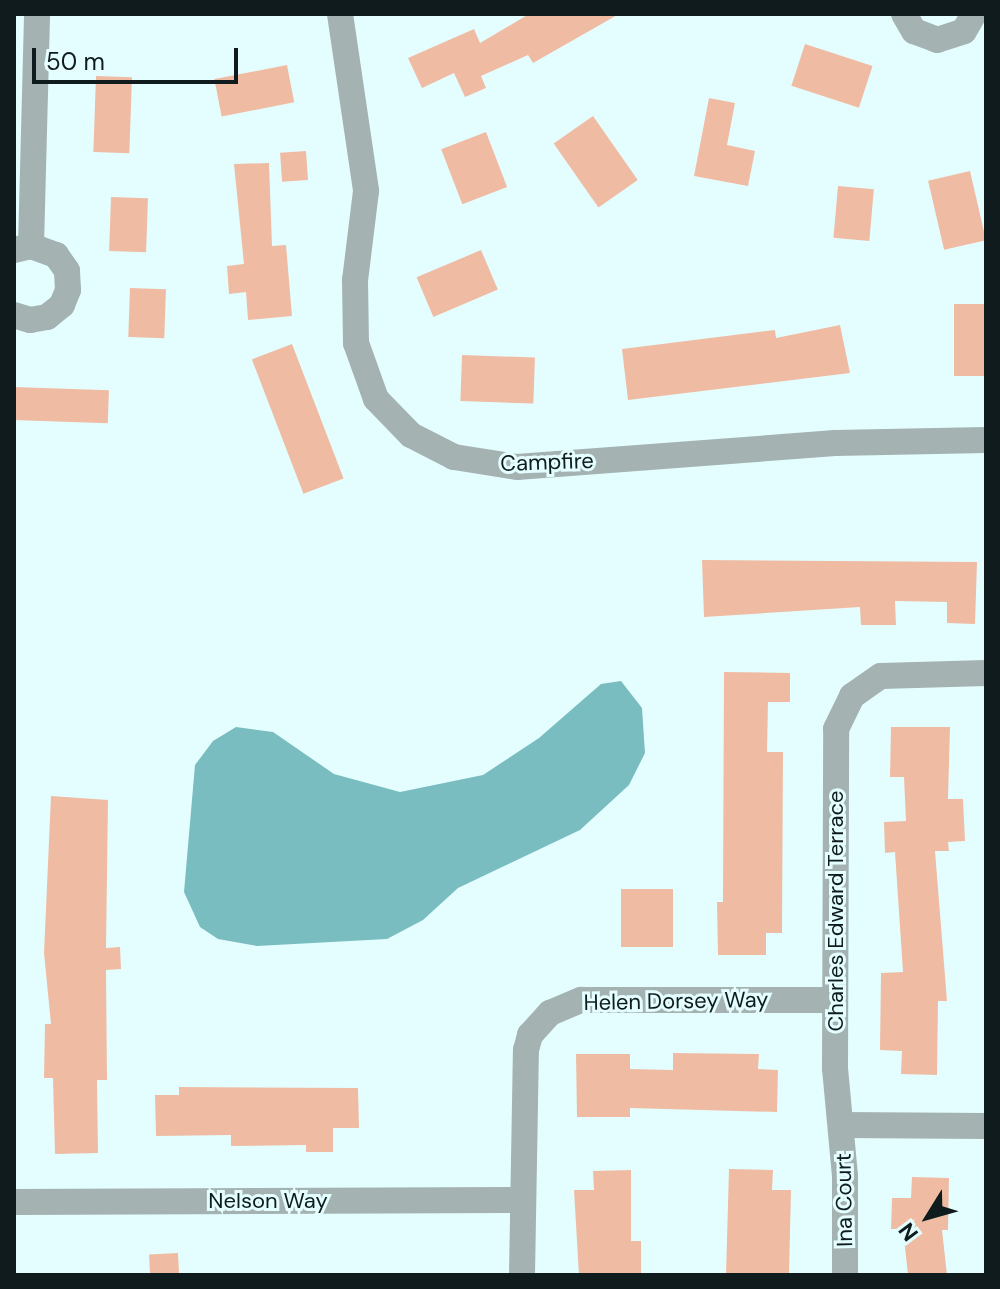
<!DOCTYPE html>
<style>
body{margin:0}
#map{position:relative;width:1000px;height:1289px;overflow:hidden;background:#e4feff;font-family:"DM Sans",sans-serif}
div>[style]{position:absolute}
.water>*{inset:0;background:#7abdc0}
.building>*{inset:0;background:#efbca3;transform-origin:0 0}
.minor>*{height:26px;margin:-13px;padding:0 13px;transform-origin:13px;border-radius:13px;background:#a4b2b2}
span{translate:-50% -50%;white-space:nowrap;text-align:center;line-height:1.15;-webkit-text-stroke:6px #e4feff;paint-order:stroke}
.street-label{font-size:22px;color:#0f1b1c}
.frame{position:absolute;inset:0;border:16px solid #0f1b1c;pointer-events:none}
.north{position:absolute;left:888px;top:1177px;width:80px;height:80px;-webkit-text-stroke:6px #e4feff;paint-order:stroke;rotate:233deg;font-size:22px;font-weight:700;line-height:32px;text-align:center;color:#0f1b1c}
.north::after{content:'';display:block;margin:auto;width:28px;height:36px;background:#0f1b1c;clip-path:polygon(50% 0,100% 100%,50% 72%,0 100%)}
.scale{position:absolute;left:32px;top:48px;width:206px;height:36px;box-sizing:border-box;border:4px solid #0f1b1c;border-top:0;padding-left:10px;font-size:24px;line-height:28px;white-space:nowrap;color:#0f1b1c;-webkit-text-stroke:6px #e4feff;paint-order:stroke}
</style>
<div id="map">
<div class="water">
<div style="clip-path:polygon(621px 681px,642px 708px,645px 753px,629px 785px,580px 830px,458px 888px,423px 920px,387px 939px,257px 946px,218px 939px,200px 927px,184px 892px,195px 765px,213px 741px,236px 727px,273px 732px,334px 774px,400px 792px,483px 775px,539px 738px,601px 684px)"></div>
</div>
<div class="building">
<div style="clip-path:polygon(529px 14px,619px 14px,533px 63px,528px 55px,481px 76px,486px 88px,465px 97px,454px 73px,422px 88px,408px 58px,474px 29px,480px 43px)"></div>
<div style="left:805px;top:44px;width:71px;height:44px;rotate:18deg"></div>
<div style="left:287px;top:65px;width:38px;height:74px;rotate:79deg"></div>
<div style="left:96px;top:76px;width:36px;height:76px;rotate:2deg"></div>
<div style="clip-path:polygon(709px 98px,735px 103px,727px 145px,755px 151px,748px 186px,694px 176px)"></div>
<div style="left:593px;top:116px;width:78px;height:48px;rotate:55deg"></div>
<div style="left:486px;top:132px;width:59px;height:48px;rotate:69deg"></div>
<div style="left:306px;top:151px;width:29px;height:26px;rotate:86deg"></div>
<div style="clip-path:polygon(269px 163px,272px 246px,286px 245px,292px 316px,248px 320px,246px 292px,229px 294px,227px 266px,244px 264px,234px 164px)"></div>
<div style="left:970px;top:171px;width:71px;height:43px;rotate:77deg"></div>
<div style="left:838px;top:186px;width:36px;height:52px;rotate:5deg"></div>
<div style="left:111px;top:197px;width:37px;height:54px;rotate:2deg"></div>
<div style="left:481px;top:250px;width:43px;height:70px;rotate:67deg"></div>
<div style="left:130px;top:288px;width:36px;height:49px;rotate:2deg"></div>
<div style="left:954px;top:304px;width:32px;height:72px"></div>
<div style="clip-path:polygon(840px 325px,850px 373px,628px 400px,622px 349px,775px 330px,776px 338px)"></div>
<div style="left:292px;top:344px;width:144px;height:43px;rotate:69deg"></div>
<div style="left:462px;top:355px;width:73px;height:46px;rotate:2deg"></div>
<div style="left:14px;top:387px;width:95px;height:33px;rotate:2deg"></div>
<div style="clip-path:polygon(702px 560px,977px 562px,975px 624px,947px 623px,947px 602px,895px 601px,896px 625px,861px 625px,860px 607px,704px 617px)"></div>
<div style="clip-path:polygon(724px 672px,790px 673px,790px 702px,768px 702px,767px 752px,783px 752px,782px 933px,766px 933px,766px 955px,718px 955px,717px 902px,723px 902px)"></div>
<div style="clip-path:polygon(891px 727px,950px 727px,948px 799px,963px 799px,965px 841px,948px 842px,949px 851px,935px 851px,947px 1001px,938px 1001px,937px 1075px,901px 1074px,902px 1051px,880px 1050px,881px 973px,903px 972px,895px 852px,885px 853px,884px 822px,906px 821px,904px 777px,890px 777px)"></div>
<div style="clip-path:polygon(51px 796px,108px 800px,106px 948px,120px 947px,121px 969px,106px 970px,107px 1080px,97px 1080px,98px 1153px,55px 1154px,53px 1078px,44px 1078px,45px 1024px,51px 1024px,44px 953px)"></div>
<div style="left:621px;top:889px;width:52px;height:58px"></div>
<div style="clip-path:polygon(673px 1053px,759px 1054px,758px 1069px,778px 1070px,777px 1112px,630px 1108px,630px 1117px,577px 1117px,576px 1054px,630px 1054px,630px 1069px,673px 1070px)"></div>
<div style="clip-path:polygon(179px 1087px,358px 1088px,359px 1128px,333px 1128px,333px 1152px,306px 1152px,306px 1145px,231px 1146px,231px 1135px,156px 1136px,155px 1095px,179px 1095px)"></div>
<div style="clip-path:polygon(729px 1169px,773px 1170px,772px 1190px,791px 1190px,789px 1275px,726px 1275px)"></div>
<div style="clip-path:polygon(631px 1170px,631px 1241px,641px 1241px,641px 1275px,579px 1275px,574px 1190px,594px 1190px,593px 1171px)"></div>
<div style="clip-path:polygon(912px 1177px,949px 1178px,948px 1230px,942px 1230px,947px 1275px,908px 1275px,903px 1229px,891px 1229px,892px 1198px,911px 1198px)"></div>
<div style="left:178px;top:1253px;width:22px;height:29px;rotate:87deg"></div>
</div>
<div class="minor">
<div style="left:340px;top:14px;width:179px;rotate:81.6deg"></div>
<div style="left:366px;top:191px;width:90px;rotate:97deg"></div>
<div style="left:355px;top:280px;width:63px;rotate:89.1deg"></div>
<div style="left:356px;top:343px;width:59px;rotate:70.3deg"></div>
<div style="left:376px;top:399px;width:50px;rotate:45.8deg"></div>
<div style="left:411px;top:435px;width:48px;rotate:27.1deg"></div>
<div style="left:454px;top:457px;width:64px;rotate:9deg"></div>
<div style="left:517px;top:467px;width:319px;rotate:-4.3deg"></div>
<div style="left:835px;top:443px;width:151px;rotate:-1.1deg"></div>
<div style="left:904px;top:14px;width:20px;rotate:60deg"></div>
<div style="left:914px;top:31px;width:25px;rotate:21deg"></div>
<div style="left:937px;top:40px;width:28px;rotate:-18deg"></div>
<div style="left:964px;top:31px;width:20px;rotate:-60deg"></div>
<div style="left:31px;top:246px;width:232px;rotate:-88.5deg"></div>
<div style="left:14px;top:250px;width:17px;rotate:-13deg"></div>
<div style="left:31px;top:246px;width:27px;rotate:20deg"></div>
<div style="left:56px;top:255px;width:19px;rotate:55deg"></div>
<div style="left:67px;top:271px;width:19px;rotate:87deg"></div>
<div style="left:68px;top:290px;width:16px;rotate:112deg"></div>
<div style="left:62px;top:305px;width:19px;rotate:141deg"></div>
<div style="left:47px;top:317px;width:17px;rotate:170deg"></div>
<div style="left:30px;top:320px;width:17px;rotate:-163deg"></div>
<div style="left:842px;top:1125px;width:144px;rotate:0.4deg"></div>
<div style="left:14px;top:1202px;width:508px;rotate:-0.23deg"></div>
<div style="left:522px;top:1275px;width:225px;rotate:-89deg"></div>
<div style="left:526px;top:1050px;width:16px;rotate:-75deg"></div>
<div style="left:530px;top:1035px;width:30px;rotate:-48deg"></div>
<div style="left:550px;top:1013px;width:34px;rotate:-23deg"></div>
<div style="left:581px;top:1000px;width:254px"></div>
<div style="left:845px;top:1275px;width:99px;rotate:-90deg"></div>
<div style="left:845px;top:1176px;width:108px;rotate:-95.3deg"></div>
<div style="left:835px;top:1068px;width:339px;rotate:-89.8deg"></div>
<div style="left:836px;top:729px;width:37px;rotate:-64deg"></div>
<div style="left:852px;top:696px;width:35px;rotate:-35deg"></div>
<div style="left:881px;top:676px;width:105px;rotate:-1.6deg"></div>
</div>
<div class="street-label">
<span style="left:547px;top:462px;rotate:-2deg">Campfire</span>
<span style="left:836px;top:911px;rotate:-90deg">Charles Edward Terrace</span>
<span style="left:676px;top:1001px;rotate:-1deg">Helen Dorsey Way</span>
<span style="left:844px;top:1200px;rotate:-91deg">Ina Court</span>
<span style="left:268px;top:1201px">Nelson Way</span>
</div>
<div class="frame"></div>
<div class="north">N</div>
<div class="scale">50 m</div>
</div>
